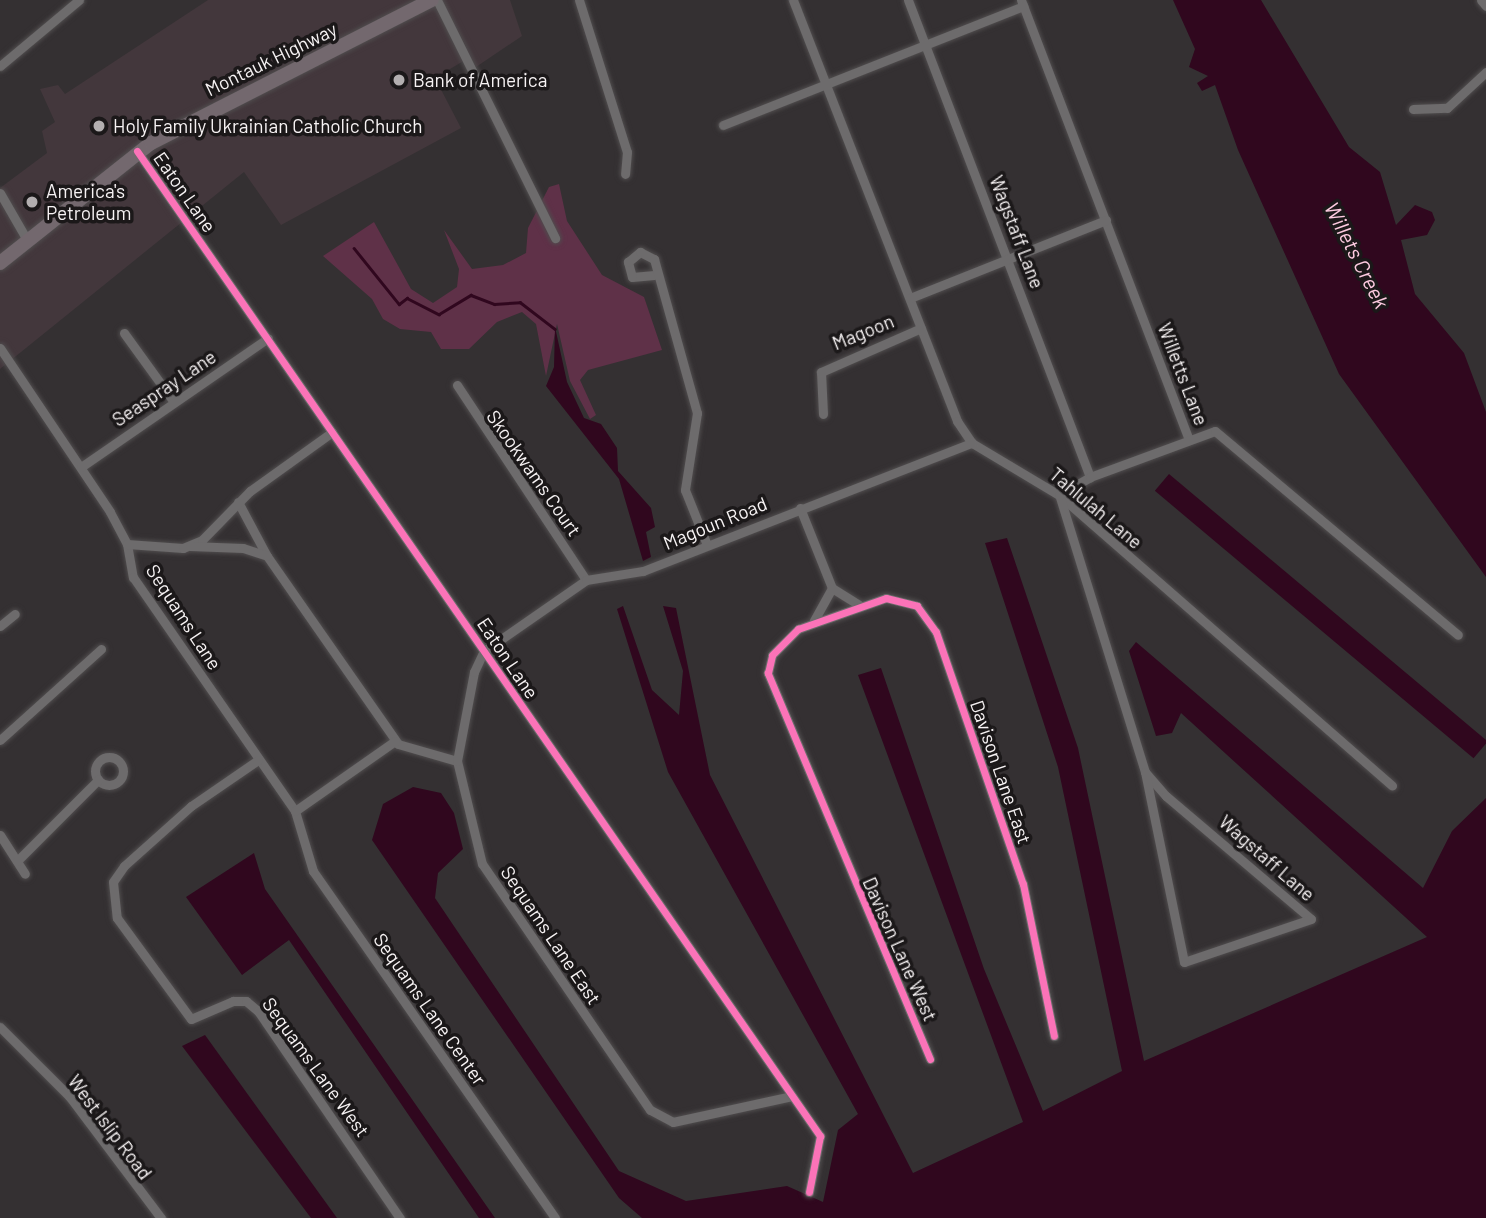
<!DOCTYPE html>
<style>
body{margin:0}
#map{position:relative;width:1486px;height:1218px;overflow:hidden;background:#343032;font-family:Barlow,sans-serif}
div>[style]{position:absolute}
.built>*{inset:0;background:#43373c}
.green>*{inset:0;background:#5f3148}
.water>*{inset:0;background:#30071e;transform-origin:0 0}
.stream>*{height:2.5px;margin:-1.25px;padding:0 1.25px;transform-origin:1.25px;border-radius:1.25px;background:#30071e}
.roads{filter:drop-shadow(0 0 2px #504d4e) drop-shadow(0 0 2px #504d4e)}
.street>*{height:9px;margin:-4.5px;padding:0 4.5px;transform-origin:4.5px;border-radius:4.5px;background:#6d6b6c}
.street>.ring{margin:-4.5px;padding:0;box-sizing:content-box;background:none;border:9px solid #6d6b6c;border-radius:50%}
.primary>*{height:14px;margin:-7px;padding:0 7px;transform-origin:7px;border-radius:7px;background:#73686e}
.cycleway>*{height:7px;margin:-3.5px;padding:0 3.5px;transform-origin:3.5px;border-radius:3.5px;background:#fb73b8}
.dots>*{width:19px;height:19px;translate:-50% -50%;box-sizing:border-box;border:4px solid #1b1819;border-radius:50%}
span{translate:-50% -50%;white-space:nowrap;text-align:center;line-height:1.15;-webkit-text-stroke:7px #1b1819;paint-order:stroke}
.street-label{font-size:19px;color:#f7f3f4}
.poi-label{font-size:19px;color:#f7f3f4}
.left{translate:0 -50%;text-align:left}
.water-label{font-size:21px;color:#fdcae0;font-style:italic}
</style>
<div id="map">
<div class="built">
<div style="clip-path:polygon(208px 0,510px 0,522px 36px,476px 67px,470px 57px,435px 78px,461px 128px,281px 225px,244px 172px,0 369px,0 188px,47px 153px,42px 131px,55px 122px,40px 89px,58px 85px,65px 94px)"></div>
</div>
<div class="green">
<div style="clip-path:polygon(559px 184px,567px 221px,602px 275px,644px 297px,662px 350px,588px 370px,580px 380px,596px 415px,590px 419px,570px 381px,557px 324px,546px 376px,536px 324px,522px 312px,497px 322px,469px 349px,441px 349px,431px 332px,400px 329px,383px 319px,372px 299px,323px 256px,374px 222px,411px 289px,433px 303px,457px 287px,459px 269px,444px 230px,472px 269px,503px 265px,526px 253px,528px 228px,549px 187px)"></div>
</div>
<div class="water">
<div style="clip-path:polygon(1173px 0,1261px 0,1349px 147px,1380px 172px,1396px 225px,1415px 205px,1432px 212px,1435px 220px,1427px 235px,1401px 240px,1415px 294px,1464px 353px,1486px 412px,1486px 577px,1339px 374px,1238px 150px,1215px 85px,1202px 91px,1197px 83px,1208px 76px,1189px 67px,1195px 49px)"></div>
<div style="clip-path:polygon(555px 327px,567px 382px,584px 418px,601px 424px,617px 448px,618px 471px,651px 508px,655px 527px,646px 532px,651px 557px,643px 561px,619px 479px,546px 386px,554px 367px)"></div>
<div style="left:1169px;top:474px;width:416px;height:22px;rotate:40deg"></div>
<div style="clip-path:polygon(1007px 538px,1078px 748px,1144px 1061px,1427px 937px,1181px 713px,1172px 733px,1156px 736px,1129px 651px,1136px 642px,1423px 888px,1452px 831px,1486px 798px,1486px 1218px,642px 1218px,619px 1198px,372px 840px,383px 804px,413px 787px,441px 793px,454px 813px,463px 849px,438px 873px,435px 898px,619px 1171px,686px 1201px,787px 1186px,823px 1202px,838px 1130px,858px 1114px,668px 772px,617px 609px,623px 606px,652px 690px,679px 715px,683px 671px,663px 606px,676px 608px,710px 775px,913px 1173px,1023px 1122px,858px 675px,881px 668px,984px 969px,1043px 1111px,1122px 1071px,1058px 767px,985px 543px)"></div>
<div style="clip-path:polygon(254px 853px,265px 889px,495px 1218px,479px 1218px,289px 940px,242px 975px,186px 897px)"></div>
<div style="clip-path:polygon(205px 1035px,337px 1218px,311px 1218px,182px 1046px)"></div>
</div>
<div class="stream">
<div style="left:354px;top:248px;width:72px;rotate:51.2deg"></div>
<div style="left:399px;top:304px;width:10px;rotate:-37deg"></div>
<div style="left:407px;top:298px;width:36px;rotate:27deg"></div>
<div style="left:439px;top:314px;width:37px;rotate:-31deg"></div>
<div style="left:471px;top:295px;width:25px;rotate:21deg"></div>
<div style="left:494px;top:304px;width:26px;rotate:-4deg"></div>
<div style="left:520px;top:302px;width:44px;rotate:37.6deg"></div>
</div>
<div class="roads">
<div class="street">
<div style="left:437px;top:0;width:266px;rotate:63.6deg"></div>
<div style="left:579px;top:0;width:159px;rotate:72.5deg"></div>
<div style="left:627px;top:152px;width:22px;rotate:95deg"></div>
<div style="left:793px;top:0;width:452px;rotate:68.7deg"></div>
<div style="left:957px;top:421px;width:27px;rotate:56deg"></div>
<div style="left:972px;top:443px;width:101px;rotate:30.9deg"></div>
<div style="left:1059px;top:495px;width:442px;rotate:41.1deg"></div>
<div style="left:908px;top:0;width:511px;rotate:69.12deg"></div>
<div style="left:1021px;top:0;width:471px;rotate:69.1deg"></div>
<div style="left:1481px;top:0;width:8px;rotate:50deg"></div>
<div style="left:0;top:66px;width:103px;rotate:-39.9deg"></div>
<div style="left:1413px;top:109px;width:34px;rotate:-2deg"></div>
<div style="left:1447px;top:108px;width:53px;rotate:-42.7deg"></div>
<div style="left:723px;top:125px;width:323px;rotate:-21.6deg"></div>
<div style="left:137px;top:151px;width:1199px;rotate:55.26deg"></div>
<div style="left:820px;top:1136px;width:57px;rotate:101.1deg"></div>
<div style="left:0;top:193px;width:54px;rotate:60.1deg"></div>
<div style="left:654px;top:275px;width:22px;rotate:175deg"></div>
<div style="left:632px;top:277px;width:16px;rotate:-105deg"></div>
<div style="left:628px;top:262px;width:16px;rotate:-40deg"></div>
<div style="left:640px;top:252px;width:16px;rotate:27deg"></div>
<div style="left:654px;top:259px;width:160px;rotate:74.4deg"></div>
<div style="left:697px;top:413px;width:78px;rotate:98.9deg"></div>
<div style="left:685px;top:490px;width:59px;rotate:68.2deg"></div>
<div style="left:910px;top:298px;width:211px;rotate:-21.7deg"></div>
<div style="left:124px;top:333px;width:85px;rotate:54.1deg"></div>
<div style="left:0;top:348px;width:197px;rotate:56.1deg"></div>
<div style="left:110px;top:512px;width:36px;rotate:62deg"></div>
<div style="left:127px;top:544px;width:34px;rotate:80deg"></div>
<div style="left:133px;top:577px;width:285px;rotate:55.3deg"></div>
<div style="left:295px;top:811px;width:63px;rotate:73.3deg"></div>
<div style="left:313px;top:871px;width:423px;rotate:55.1deg"></div>
<div style="left:457px;top:385px;width:234px;rotate:56.5deg"></div>
<div style="left:823px;top:414px;width:42px;rotate:-92.7deg"></div>
<div style="left:821px;top:372px;width:109px;rotate:-23.7deg"></div>
<div style="left:81px;top:467px;width:227px;rotate:-34.6deg"></div>
<div style="left:238px;top:502px;width:61px;rotate:61.8deg"></div>
<div style="left:267px;top:556px;width:229px;rotate:55.1deg"></div>
<div style="left:398px;top:744px;width:61px;rotate:16.1deg"></div>
<div style="left:800px;top:508px;width:86px;rotate:68.2deg"></div>
<div style="left:832px;top:588px;width:38px;rotate:119deg"></div>
<div style="left:127px;top:544px;width:56px;rotate:4.1deg"></div>
<div style="left:183px;top:548px;width:21px;rotate:-23deg"></div>
<div style="left:202px;top:540px;width:69px;rotate:-45.6deg"></div>
<div style="left:250px;top:491px;width:101px;rotate:-35.7deg"></div>
<div style="left:190px;top:546px;width:53px;rotate:2.2deg"></div>
<div style="left:243px;top:548px;width:25px;rotate:18deg"></div>
<div style="left:832px;top:588px;width:32px;rotate:32deg"></div>
<div style="left:0;top:626px;width:19px;rotate:-39deg"></div>
<div style="left:0;top:740px;width:136px;rotate:-42deg"></div>
<div class="ring" style="left:95px;top:757px;width:19px;height:19px"></div>
<div style="left:258px;top:760px;width:81px;rotate:145.5deg"></div>
<div style="left:191px;top:806px;width:90px;rotate:138.2deg"></div>
<div style="left:124px;top:866px;width:19px;rotate:125deg"></div>
<div style="left:113px;top:882px;width:36px;rotate:84deg"></div>
<div style="left:117px;top:918px;width:125px;rotate:53.8deg"></div>
<div style="left:191px;top:1019px;width:46px;rotate:-23.2deg"></div>
<div style="left:233px;top:1001px;width:13px"></div>
<div style="left:246px;top:1001px;width:16px;rotate:40deg"></div>
<div style="left:258px;top:1011px;width:251px;rotate:55.6deg"></div>
<div style="left:1145px;top:772px;width:290px;rotate:-107.2deg"></div>
<div style="left:1059px;top:495px;width:36px;rotate:-30deg"></div>
<div style="left:1090px;top:477px;width:133px;rotate:-20.2deg"></div>
<div style="left:1215px;top:431px;width:317px;rotate:40deg"></div>
<div style="left:1145px;top:772px;width:32px;rotate:49deg"></div>
<div style="left:1166px;top:796px;width:190px;rotate:40.3deg"></div>
<div style="left:1311px;top:919px;width:134px;rotate:161.3deg"></div>
<div style="left:1184px;top:962px;width:194px;rotate:-101.6deg"></div>
<div style="left:295px;top:811px;width:122px;rotate:-35deg"></div>
<div style="left:0;top:835px;width:46px;rotate:57.3deg"></div>
<div style="left:17px;top:861px;width:115px;rotate:-45deg"></div>
<div style="left:0;top:1027px;width:98px;rotate:45deg"></div>
<div style="left:69px;top:1096px;width:153px;rotate:53deg"></div>
<div style="left:930px;top:1059px;width:419px;rotate:-112.8deg"></div>
<div style="left:768px;top:673px;width:18px;rotate:-77deg"></div>
<div style="left:772px;top:655px;width:37px;rotate:-45deg"></div>
<div style="left:798px;top:629px;width:93px;rotate:-19.4deg"></div>
<div style="left:886px;top:598px;width:32px;rotate:14deg"></div>
<div style="left:917px;top:606px;width:32px;rotate:54deg"></div>
<div style="left:936px;top:632px;width:267px;rotate:71deg"></div>
<div style="left:1023px;top:884px;width:155px;rotate:78.5deg"></div>
<div style="left:792px;top:1096px;width:122px;rotate:167.7deg"></div>
<div style="left:673px;top:1122px;width:26px;rotate:-152deg"></div>
<div style="left:650px;top:1110px;width:298px;rotate:-124.3deg"></div>
<div style="left:482px;top:864px;width:106px;rotate:-103.6deg"></div>
<div style="left:457px;top:761px;width:91px;rotate:-79.2deg"></div>
<div style="left:474px;top:672px;width:23px;rotate:-65deg"></div>
<div style="left:484px;top:651px;width:124px;rotate:-34.8deg"></div>
<div style="left:586px;top:580px;width:58px;rotate:-9deg"></div>
<div style="left:643px;top:571px;width:353px;rotate:-21.3deg"></div>
</div>
<div class="primary">
<div style="left:0;top:263px;width:193px;rotate:-38.5deg"></div>
<div style="left:151px;top:143px;width:315px;rotate:-27deg"></div>
</div>
</div>
<div class="cycleway">
<div style="left:137px;top:151px;width:1199px;rotate:55.26deg"></div>
<div style="left:820px;top:1136px;width:57px;rotate:101.1deg"></div>
<div style="left:930px;top:1059px;width:419px;rotate:-112.8deg"></div>
<div style="left:768px;top:673px;width:18px;rotate:-77deg"></div>
<div style="left:772px;top:655px;width:37px;rotate:-45deg"></div>
<div style="left:798px;top:629px;width:93px;rotate:-19.4deg"></div>
<div style="left:886px;top:598px;width:32px;rotate:14deg"></div>
<div style="left:917px;top:606px;width:32px;rotate:54deg"></div>
<div style="left:936px;top:632px;width:267px;rotate:71deg"></div>
<div style="left:1023px;top:884px;width:155px;rotate:78.5deg"></div>
</div>
<div class="dots">
<div style="left:399px;top:80px;background:#b3afb0"></div>
<div style="left:99px;top:126px;background:#b3afb0"></div>
<div style="left:32px;top:202px;background:#b3afb0"></div>
</div>
<div class="street-label">
<span style="left:271px;top:59px;rotate:-26deg">Montauk Highway</span>
<span style="left:185px;top:192px;rotate:55deg">Eaton Lane</span>
<span style="left:1017px;top:232px;rotate:69deg">Wagstaff Lane</span>
<span style="left:863px;top:332px;rotate:-22deg">Magoon</span>
<span style="left:1183px;top:374px;rotate:69deg">Willetts Lane</span>
<span style="left:164px;top:388px;rotate:-34deg">Seaspray Lane</span>
<span style="left:534px;top:473px;rotate:55deg">Skookwams Court</span>
<span style="left:1096px;top:508px;rotate:40deg">Tahlulah Lane</span>
<span style="left:715px;top:523px;rotate:-22deg">Magoun Road</span>
<span style="left:184px;top:617px;rotate:57deg">Sequams Lane</span>
<span style="left:508px;top:658px;rotate:56deg">Eaton Lane</span>
<span style="left:1001px;top:772px;rotate:71deg">Davison Lane East</span>
<span style="left:1267px;top:858px;rotate:41deg">Wagstaff Lane</span>
<span style="left:551px;top:935px;rotate:56deg">Sequams Lane East</span>
<span style="left:900px;top:949px;rotate:66deg">Davison Lane West</span>
<span style="left:430px;top:1009px;rotate:55deg">Sequams Lane Center</span>
<span style="left:316px;top:1067px;rotate:54deg">Sequams Lane West</span>
<span style="left:110px;top:1127px;rotate:53deg">West Islip Road</span>
</div>
<div class="poi-label">
<span class="left" style="left:413px;top:80px">Bank of America</span>
<span class="left" style="left:113px;top:126px">Holy Family Ukrainian Catholic Church</span>
<span class="left" style="left:46px;top:202px">America's<br>Petroleum</span>
</div>
<div class="water-label">
<span style="left:1357px;top:255px;rotate:63deg">Willets Creek</span>
</div>
</div>
